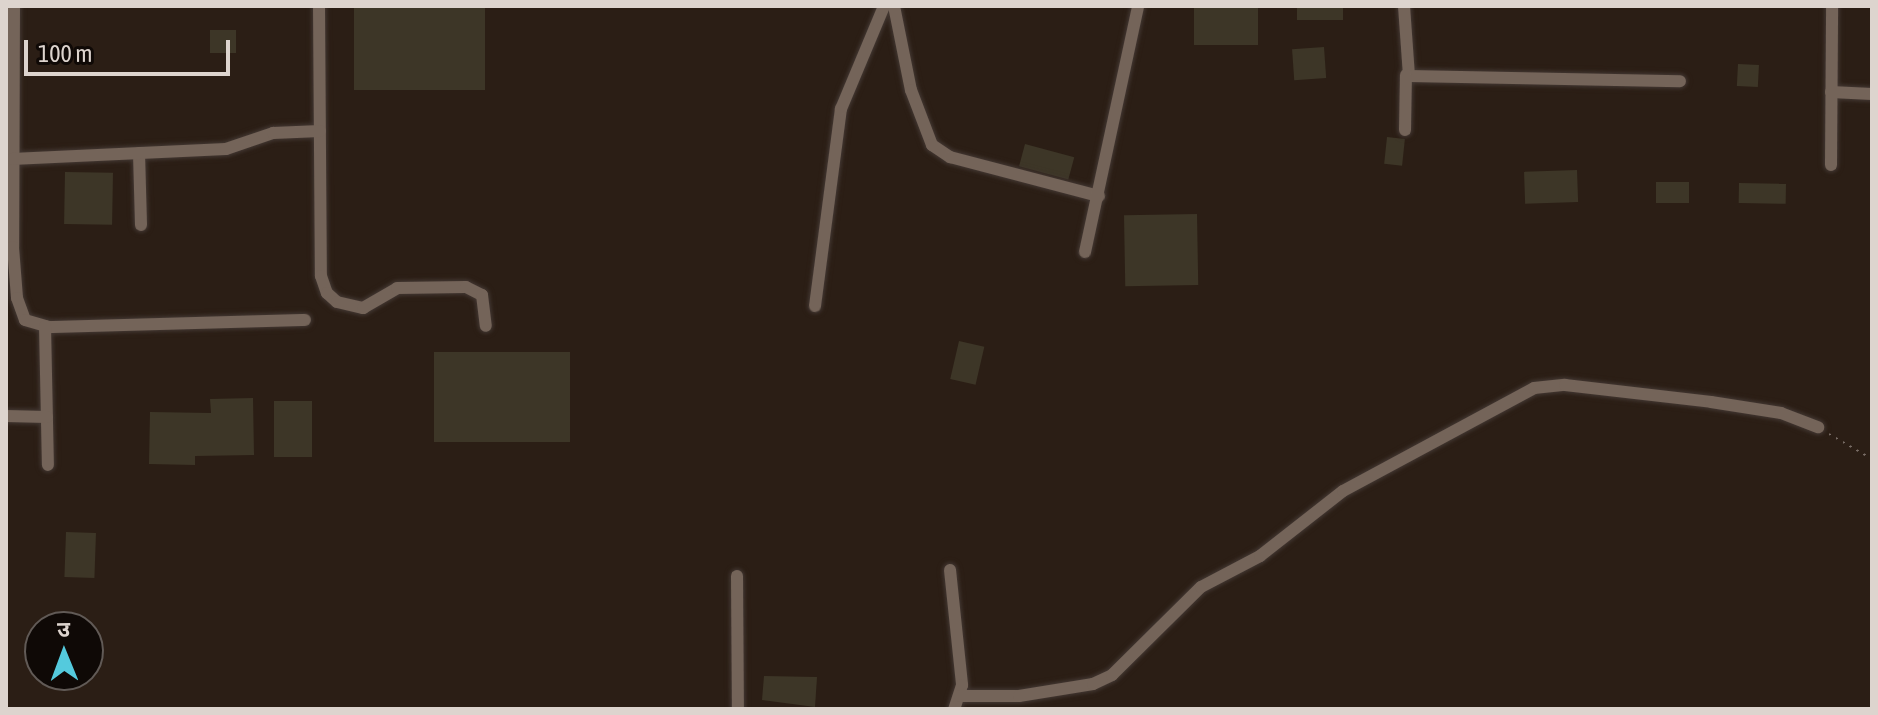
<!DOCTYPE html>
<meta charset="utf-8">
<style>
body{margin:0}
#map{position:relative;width:1878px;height:715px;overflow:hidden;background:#2b1e15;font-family:"Asap Condensed","Noto Sans Devanagari",sans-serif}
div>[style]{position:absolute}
.building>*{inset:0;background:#3d3627;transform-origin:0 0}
.path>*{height:2px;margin-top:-1px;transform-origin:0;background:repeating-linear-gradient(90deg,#786c65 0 2px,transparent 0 8px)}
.roads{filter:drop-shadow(0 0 2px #433833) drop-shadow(0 0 2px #433833)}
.minor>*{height:12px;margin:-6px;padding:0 6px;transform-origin:6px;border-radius:6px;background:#746459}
span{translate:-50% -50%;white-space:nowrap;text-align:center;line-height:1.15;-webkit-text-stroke:8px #0f0906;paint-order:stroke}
.frame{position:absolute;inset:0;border:8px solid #ddd4ce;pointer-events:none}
.north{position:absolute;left:24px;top:611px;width:80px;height:80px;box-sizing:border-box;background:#0f0906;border:2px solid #615a56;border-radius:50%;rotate:359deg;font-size:22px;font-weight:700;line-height:32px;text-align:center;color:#ddd4ce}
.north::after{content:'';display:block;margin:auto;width:28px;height:36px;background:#54cadd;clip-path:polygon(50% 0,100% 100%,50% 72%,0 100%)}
.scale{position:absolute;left:24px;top:40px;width:206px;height:36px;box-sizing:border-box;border:4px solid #ddd4ce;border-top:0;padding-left:10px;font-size:24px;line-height:28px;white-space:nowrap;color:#ddd4ce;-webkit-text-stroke:6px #0f0906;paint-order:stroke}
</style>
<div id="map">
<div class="building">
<div style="left:354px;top:6px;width:131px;height:84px"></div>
<div style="left:1194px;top:6px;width:64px;height:39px"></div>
<div style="left:1297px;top:6px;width:46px;height:14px"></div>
<div style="left:236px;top:30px;width:23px;height:26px;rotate:90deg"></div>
<div style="left:1324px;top:47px;width:31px;height:32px;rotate:86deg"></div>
<div style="left:1738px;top:64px;width:21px;height:22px;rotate:3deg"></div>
<div style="left:1387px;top:137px;width:18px;height:27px;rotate:6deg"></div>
<div style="left:1025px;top:144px;width:51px;height:23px;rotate:15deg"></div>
<div style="left:1577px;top:170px;width:32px;height:53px;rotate:88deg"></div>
<div style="left:65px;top:172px;width:48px;height:52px;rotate:1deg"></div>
<div style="left:1656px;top:182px;width:33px;height:21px"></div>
<div style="left:1739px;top:183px;width:47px;height:20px;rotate:1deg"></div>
<div style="left:1197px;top:214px;width:71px;height:73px;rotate:89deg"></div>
<div style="left:959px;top:341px;width:26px;height:39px;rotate:13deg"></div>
<div style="left:434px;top:352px;width:136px;height:90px"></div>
<div style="clip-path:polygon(253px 398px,254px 455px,195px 456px,195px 465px,149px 464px,150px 412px,211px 413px,210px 399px)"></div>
<div style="left:274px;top:401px;width:38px;height:56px"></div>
<div style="left:66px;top:532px;width:30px;height:45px;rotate:2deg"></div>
<div style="clip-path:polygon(764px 676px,817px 677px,815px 707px,762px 700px)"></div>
</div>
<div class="path">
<div style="left:1829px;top:434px;width:50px;rotate:30.2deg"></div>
</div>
<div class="roads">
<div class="minor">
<div style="left:14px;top:6px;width:241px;rotate:90.2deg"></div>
<div style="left:13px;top:247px;width:51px;rotate:85.5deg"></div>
<div style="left:17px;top:298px;width:23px;rotate:70deg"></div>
<div style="left:25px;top:320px;width:26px;rotate:16deg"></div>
<div style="left:50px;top:327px;width:255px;rotate:-1.6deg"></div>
<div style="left:319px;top:6px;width:270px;rotate:89.6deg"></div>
<div style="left:321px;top:276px;width:18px;rotate:71deg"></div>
<div style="left:327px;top:293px;width:13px;rotate:42deg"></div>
<div style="left:337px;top:302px;width:27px;rotate:13deg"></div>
<div style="left:363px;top:308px;width:39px;rotate:-30deg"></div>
<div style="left:397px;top:288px;width:69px;rotate:-0.8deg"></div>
<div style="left:466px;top:287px;width:18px;rotate:27deg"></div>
<div style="left:482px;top:295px;width:31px;rotate:83deg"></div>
<div style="left:894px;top:6px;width:86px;rotate:78.6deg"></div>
<div style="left:911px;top:90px;width:59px;rotate:69.1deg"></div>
<div style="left:932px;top:145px;width:22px;rotate:34deg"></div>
<div style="left:950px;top:157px;width:154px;rotate:14.7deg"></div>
<div style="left:1404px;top:6px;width:70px;rotate:85.9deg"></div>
<div style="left:1409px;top:76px;width:271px;rotate:1.1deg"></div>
<div style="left:1831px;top:92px;width:41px;rotate:2.8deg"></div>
<div style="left:1405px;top:130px;width:55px;rotate:-89deg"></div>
<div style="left:139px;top:153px;width:72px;rotate:88.4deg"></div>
<div style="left:12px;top:159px;width:214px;rotate:-2.7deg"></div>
<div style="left:226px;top:149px;width:50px;rotate:-18.8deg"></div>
<div style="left:273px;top:133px;width:47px;rotate:-2.4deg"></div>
<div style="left:1831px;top:165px;width:159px;rotate:-89.6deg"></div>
<div style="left:1085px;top:252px;width:252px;rotate:-77.8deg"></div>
<div style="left:815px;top:306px;width:199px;rotate:-82.5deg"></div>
<div style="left:841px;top:109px;width:112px;rotate:-67.3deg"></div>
<div style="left:45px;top:326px;width:139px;rotate:88.8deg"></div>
<div style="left:6px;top:416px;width:41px;rotate:1.4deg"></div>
<div style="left:950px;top:570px;width:116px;rotate:84deg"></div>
<div style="left:962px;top:685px;width:25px;rotate:108deg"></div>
<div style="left:737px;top:576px;width:133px;rotate:89.6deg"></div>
<div style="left:960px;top:696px;width:59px"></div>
<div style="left:1019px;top:696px;width:75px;rotate:-9.2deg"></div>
<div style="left:1093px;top:684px;width:21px;rotate:-25deg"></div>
<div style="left:1112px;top:675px;width:125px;rotate:-44.7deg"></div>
<div style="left:1201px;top:587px;width:67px;rotate:-27.7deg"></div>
<div style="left:1260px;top:556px;width:105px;rotate:-38.1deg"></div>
<div style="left:1343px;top:491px;width:217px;rotate:-28.3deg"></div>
<div style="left:1534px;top:388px;width:31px;rotate:-6deg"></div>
<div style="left:1565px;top:385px;width:147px;rotate:6.6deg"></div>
<div style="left:1711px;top:402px;width:71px;rotate:8.9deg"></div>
<div style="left:1781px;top:413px;width:40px;rotate:21deg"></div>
</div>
</div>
<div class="frame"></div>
<div class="north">उ</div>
<div class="scale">100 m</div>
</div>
